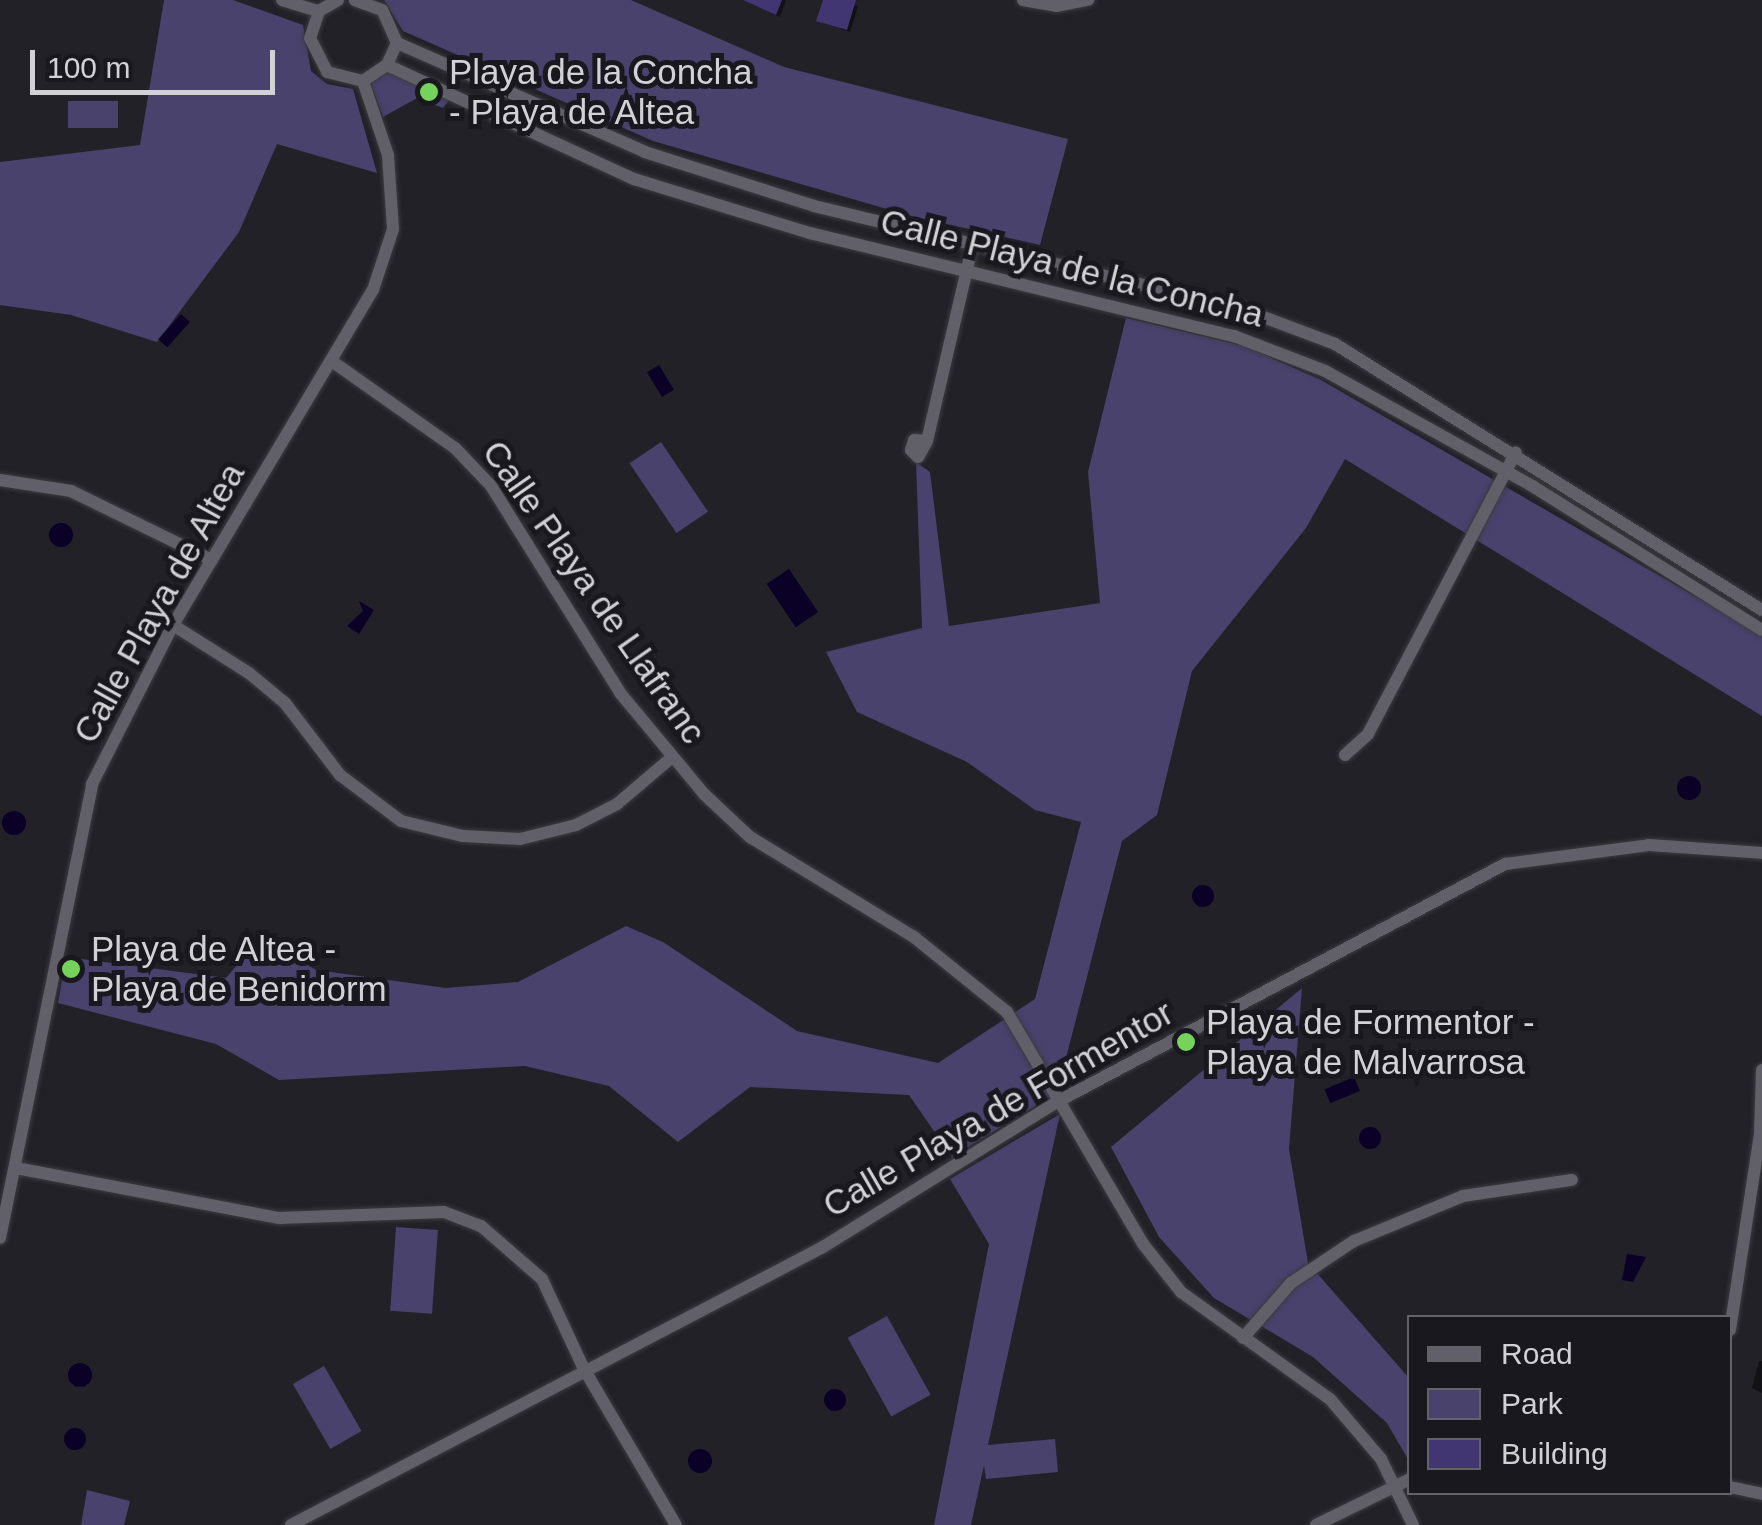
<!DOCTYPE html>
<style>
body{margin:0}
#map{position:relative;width:1762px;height:1525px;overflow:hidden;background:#222128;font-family:Helvetica,sans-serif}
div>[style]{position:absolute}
.green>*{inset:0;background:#48426d;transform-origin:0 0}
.water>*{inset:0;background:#0b0026;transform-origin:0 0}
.round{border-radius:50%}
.shadow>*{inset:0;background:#0007}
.building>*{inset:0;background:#413572}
.roads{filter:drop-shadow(0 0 2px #3b3b40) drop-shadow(0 0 2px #3b3b40)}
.street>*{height:12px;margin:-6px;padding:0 6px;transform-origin:6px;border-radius:6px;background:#616069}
.dots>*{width:28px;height:28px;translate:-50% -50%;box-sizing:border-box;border:5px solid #19181f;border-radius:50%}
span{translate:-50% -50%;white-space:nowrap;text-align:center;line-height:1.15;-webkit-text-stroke:10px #19181f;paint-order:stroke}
.poi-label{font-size:35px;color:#d1d1d6}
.left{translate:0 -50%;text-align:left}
.street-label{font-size:35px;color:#d1d1d6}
.legend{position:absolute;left:1407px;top:1315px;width:325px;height:180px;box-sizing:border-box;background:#19181f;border:2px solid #636268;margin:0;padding:12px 18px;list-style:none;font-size:30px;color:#d1d1d6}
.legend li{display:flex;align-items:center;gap:20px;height:50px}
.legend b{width:50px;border:2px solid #636268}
.scale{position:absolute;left:30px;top:50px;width:245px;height:45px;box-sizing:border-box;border:5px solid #d1d1d6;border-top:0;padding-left:12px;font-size:30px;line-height:35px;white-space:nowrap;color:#d1d1d6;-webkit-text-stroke:8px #19181f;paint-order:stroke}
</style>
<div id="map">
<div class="green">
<div style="clip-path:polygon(164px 0,233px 0,303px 25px,311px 71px,327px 84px,353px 89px,377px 173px,277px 144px,239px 232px,157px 342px,71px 315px,0 305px,0 162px,140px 145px)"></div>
<div style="clip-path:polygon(384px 0,631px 0,784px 67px,1068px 139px,1040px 245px,911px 216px,653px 141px,403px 31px)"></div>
<div style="clip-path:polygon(388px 69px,449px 100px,443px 108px,417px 98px,383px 117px,370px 82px)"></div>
<div style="left:118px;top:101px;width:27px;height:50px;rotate:90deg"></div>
<div style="clip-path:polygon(1126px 318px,1244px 346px,1321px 380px,1762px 635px,1762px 716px,1345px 459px,1306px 528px,1192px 671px,1157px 815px,1122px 841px,1066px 1058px,1079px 1079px,952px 1157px,909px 1095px,750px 1087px,678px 1142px,609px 1086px,525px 1066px,279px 1080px,216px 1044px,58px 1003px,66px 957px,226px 978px,260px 938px,316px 970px,446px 988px,518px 982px,626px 926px,663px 942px,797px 1031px,938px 1063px,1035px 999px,1081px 822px,1035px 810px,967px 762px,857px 712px,826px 652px,922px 628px,916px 462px,930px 472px,949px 626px,1100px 603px,1088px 472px)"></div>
<div style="left:661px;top:442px;width:84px;height:38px;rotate:56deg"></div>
<div style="clip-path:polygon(1302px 988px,1289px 1149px,1308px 1263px,1409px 1378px,1409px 1461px,1387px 1423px,1313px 1357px,1214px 1298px,1159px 1237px,1111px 1147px)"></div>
<div style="clip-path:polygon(1060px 1114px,988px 1445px,1055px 1439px,1058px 1472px,986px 1479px,984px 1465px,971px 1525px,934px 1525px,989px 1244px,950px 1179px)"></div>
<div style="left:396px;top:1227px;width:42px;height:84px;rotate:4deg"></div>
<div style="left:887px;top:1316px;width:90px;height:45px;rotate:61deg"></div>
<div style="left:324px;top:1366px;width:75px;height:36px;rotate:60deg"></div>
<div style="clip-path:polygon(87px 1490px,130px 1501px,124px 1525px,81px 1525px)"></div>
</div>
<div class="water">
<div style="left:181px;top:314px;width:12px;height:34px;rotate:42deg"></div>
<div style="left:659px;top:365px;width:29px;height:14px;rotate:59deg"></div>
<div class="round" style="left:49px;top:523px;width:24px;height:24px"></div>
<div style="left:789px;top:569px;width:52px;height:27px;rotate:56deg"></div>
<div style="clip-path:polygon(359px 601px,374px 610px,359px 634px,347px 626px,363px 611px)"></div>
<div class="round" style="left:1677px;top:776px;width:24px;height:24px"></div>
<div class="round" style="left:2px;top:811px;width:24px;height:24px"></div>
<div class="round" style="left:1192px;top:885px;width:22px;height:22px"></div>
<div style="left:1354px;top:1077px;width:15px;height:32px;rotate:67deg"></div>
<div class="round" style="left:1359px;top:1127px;width:22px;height:22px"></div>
<div style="clip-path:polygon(1627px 1254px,1646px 1257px,1633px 1282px,1622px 1280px)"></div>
<div class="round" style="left:68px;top:1363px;width:24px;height:24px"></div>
<div class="round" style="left:824px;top:1389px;width:22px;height:22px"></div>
<div class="round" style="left:64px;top:1428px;width:22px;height:22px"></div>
<div class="round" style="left:688px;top:1449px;width:24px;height:24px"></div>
</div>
<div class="shadow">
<div style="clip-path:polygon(763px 0,786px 0,780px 17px,764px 10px)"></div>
<div style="clip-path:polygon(825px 0,858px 6px,850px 32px,819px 21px)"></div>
<div style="clip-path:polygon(1759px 1361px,1762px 1361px,1762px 1393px,1752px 1388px)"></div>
</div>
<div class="building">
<div style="clip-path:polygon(743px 0,782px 0,776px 15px)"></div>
<div style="clip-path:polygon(823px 0,856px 0,847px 30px,816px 21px)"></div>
</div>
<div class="roads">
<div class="street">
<div style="left:282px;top:0;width:39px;rotate:17deg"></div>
<div style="left:338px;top:0;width:22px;rotate:150deg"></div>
<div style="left:319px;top:11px;width:28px;rotate:108deg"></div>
<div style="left:310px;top:38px;width:38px;rotate:63deg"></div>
<div style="left:327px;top:72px;width:37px;rotate:14deg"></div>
<div style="left:363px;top:81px;width:29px;rotate:-34deg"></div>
<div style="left:387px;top:65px;width:24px;rotate:-66deg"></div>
<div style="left:397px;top:43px;width:36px;rotate:-114deg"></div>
<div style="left:382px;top:10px;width:29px;rotate:-160deg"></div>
<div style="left:1023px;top:0;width:34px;rotate:10deg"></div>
<div style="left:1056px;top:6px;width:33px;rotate:-11deg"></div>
<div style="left:397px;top:43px;width:271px;rotate:23.7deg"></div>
<div style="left:645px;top:152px;width:177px;rotate:17.7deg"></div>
<div style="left:814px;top:206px;width:440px;rotate:13.5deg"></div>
<div style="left:1242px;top:309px;width:99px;rotate:20.6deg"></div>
<div style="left:1335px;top:344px;width:503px;rotate:31.92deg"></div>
<div style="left:387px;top:65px;width:272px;rotate:24.8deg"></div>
<div style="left:634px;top:179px;width:184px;rotate:17.1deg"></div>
<div style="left:810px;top:233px;width:436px;rotate:13.7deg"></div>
<div style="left:1234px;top:336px;width:97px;rotate:21deg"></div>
<div style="left:1325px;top:371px;width:239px;rotate:29deg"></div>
<div style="left:1534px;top:487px;width:269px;rotate:32.1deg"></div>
<div style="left:333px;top:362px;width:149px;rotate:35.2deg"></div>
<div style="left:455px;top:448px;width:52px;rotate:46.5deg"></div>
<div style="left:491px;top:486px;width:245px;rotate:58deg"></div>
<div style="left:621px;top:694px;width:130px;rotate:50.3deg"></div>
<div style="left:704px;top:794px;width:63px;rotate:43.1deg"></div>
<div style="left:750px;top:837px;width:192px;rotate:31.4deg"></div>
<div style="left:914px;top:937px;width:119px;rotate:38.9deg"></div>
<div style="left:1007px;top:1012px;width:269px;rotate:59.6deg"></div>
<div style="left:1143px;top:1244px;width:61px;rotate:51.6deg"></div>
<div style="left:1181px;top:1292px;width:183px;rotate:35.7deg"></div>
<div style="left:1330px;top:1399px;width:79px;rotate:49.6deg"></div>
<div style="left:1381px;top:1459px;width:73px;rotate:64.1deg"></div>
<div style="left:914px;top:440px;width:13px;rotate:4deg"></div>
<div style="left:927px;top:441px;width:18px;rotate:119deg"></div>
<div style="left:918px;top:457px;width:10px;rotate:-135deg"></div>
<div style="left:911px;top:450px;width:10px;rotate:-73deg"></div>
<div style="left:927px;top:441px;width:202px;rotate:-76.9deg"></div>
<div style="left:0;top:480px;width:72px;rotate:8.8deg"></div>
<div style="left:71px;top:491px;width:157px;rotate:26.1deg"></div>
<div style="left:173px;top:625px;width:90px;rotate:32.3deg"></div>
<div style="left:249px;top:673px;width:47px;rotate:39.8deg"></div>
<div style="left:285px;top:703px;width:91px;rotate:52.6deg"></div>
<div style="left:340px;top:775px;width:76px;rotate:37deg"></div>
<div style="left:401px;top:821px;width:64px;rotate:13.6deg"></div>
<div style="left:463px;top:836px;width:57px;rotate:3deg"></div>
<div style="left:520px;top:839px;width:58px;rotate:-14deg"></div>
<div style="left:576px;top:825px;width:46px;rotate:-27.1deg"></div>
<div style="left:617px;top:804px;width:71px;rotate:-40.4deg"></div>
<div style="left:1345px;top:755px;width:31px;rotate:-42deg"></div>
<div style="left:1368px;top:734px;width:318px;rotate:-62.3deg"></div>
<div style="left:16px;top:1168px;width:268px;rotate:10.8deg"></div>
<div style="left:279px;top:1218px;width:165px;rotate:-2.1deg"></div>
<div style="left:444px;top:1212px;width:40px;rotate:21deg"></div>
<div style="left:481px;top:1226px;width:81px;rotate:41deg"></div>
<div style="left:542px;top:1279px;width:99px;rotate:65deg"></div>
<div style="left:584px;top:1369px;width:181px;rotate:59.5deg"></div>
<div style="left:0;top:1238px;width:463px;rotate:-78.5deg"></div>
<div style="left:92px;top:784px;width:178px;rotate:-63deg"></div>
<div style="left:173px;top:625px;width:390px;rotate:-59.2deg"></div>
<div style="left:373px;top:290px;width:64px;rotate:-71.8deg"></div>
<div style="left:393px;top:229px;width:74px;rotate:-93.9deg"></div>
<div style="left:388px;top:155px;width:78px;rotate:-108.7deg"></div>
<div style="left:1730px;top:1330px;width:198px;rotate:-81.3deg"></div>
<div style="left:1760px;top:1134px;width:64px;rotate:-88.2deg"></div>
<div style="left:1243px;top:1338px;width:73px;rotate:-48.9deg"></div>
<div style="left:1291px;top:1283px;width:76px;rotate:-33.7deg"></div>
<div style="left:1354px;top:1241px;width:118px;rotate:-22.4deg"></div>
<div style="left:1463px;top:1196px;width:110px;rotate:-8.4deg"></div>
<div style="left:1730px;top:1487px;width:33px;rotate:12deg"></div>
<div style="left:291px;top:1525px;width:600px;rotate:-27.59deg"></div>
<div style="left:823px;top:1247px;width:273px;rotate:-31.8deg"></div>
<div style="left:1055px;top:1103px;width:510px;rotate:-27.97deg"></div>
<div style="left:1505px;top:864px;width:145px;rotate:-7.5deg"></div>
<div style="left:1649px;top:845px;width:113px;rotate:4deg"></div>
<div style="left:1316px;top:1525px;width:105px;rotate:-26.1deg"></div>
</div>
</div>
<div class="dots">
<div style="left:429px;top:92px;background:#75d25b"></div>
<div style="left:71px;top:969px;background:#75d25b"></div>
<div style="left:1186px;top:1042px;background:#75d25b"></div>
</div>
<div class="poi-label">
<span class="left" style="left:449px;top:92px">Playa de la Concha<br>- Playa de Altea</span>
<span class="left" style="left:91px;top:969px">Playa de Altea -<br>Playa de Benidorm</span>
<span class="left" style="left:1206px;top:1042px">Playa de Formentor -<br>Playa de Malvarrosa</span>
</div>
<div class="street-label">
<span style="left:1072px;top:268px;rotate:14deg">Calle Playa de la Concha</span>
<span style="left:594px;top:592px;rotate:55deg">Calle Playa de Llafranc</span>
<span style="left:159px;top:603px;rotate:-61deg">Calle Playa de Altea</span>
<span style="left:998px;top:1109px;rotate:-30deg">Calle Playa de Formentor</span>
</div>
<ul class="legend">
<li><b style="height:12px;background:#616069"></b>Road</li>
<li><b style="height:28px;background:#48426d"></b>Park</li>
<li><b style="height:28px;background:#413572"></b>Building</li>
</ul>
<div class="scale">100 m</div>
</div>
